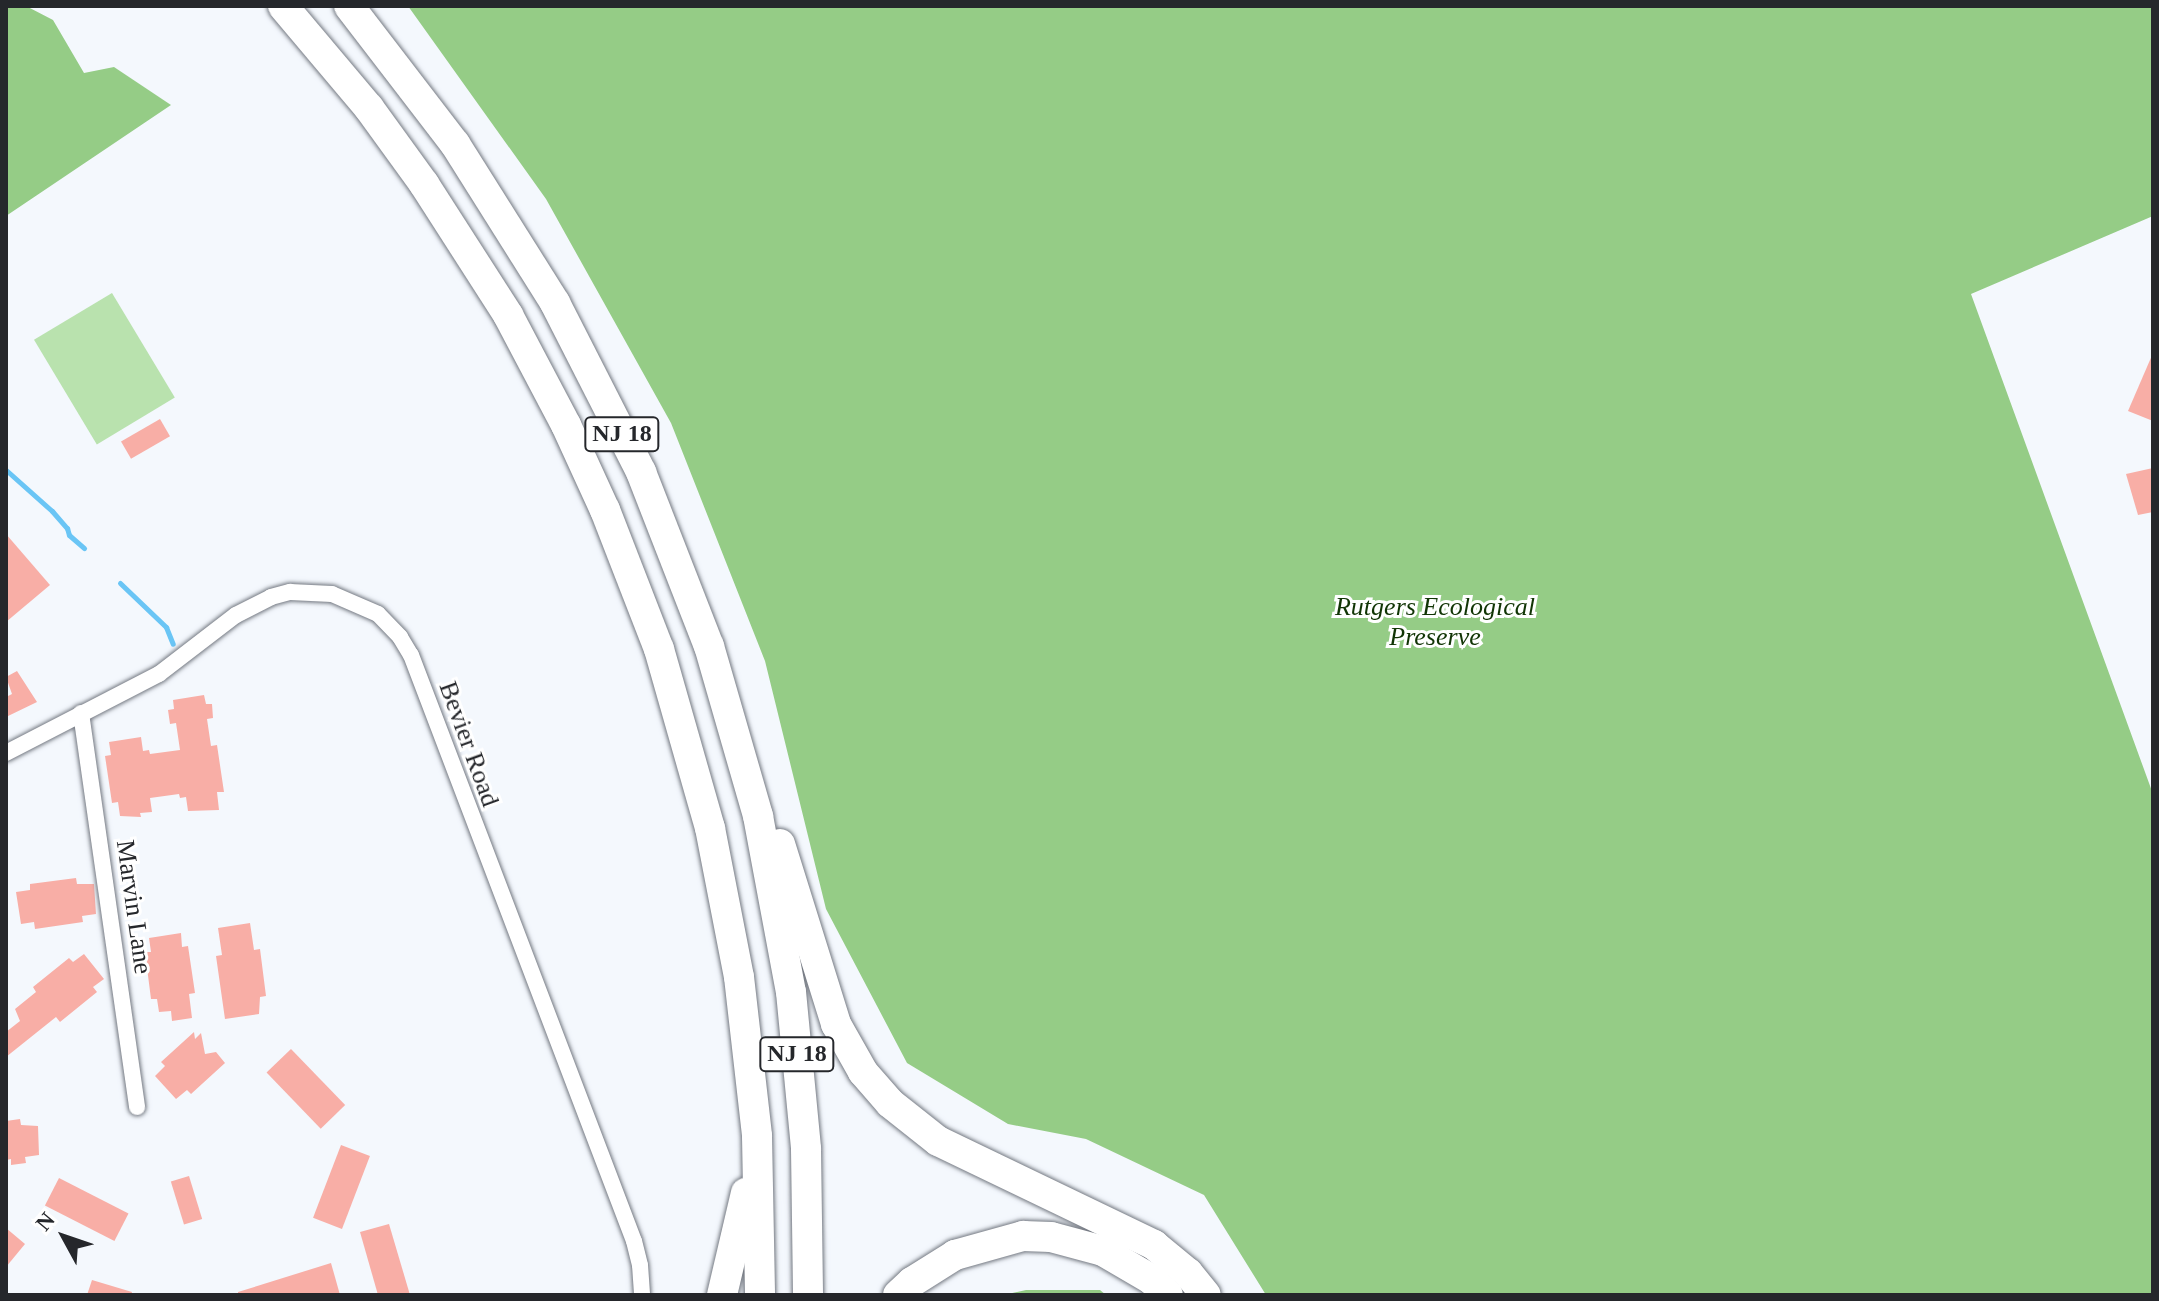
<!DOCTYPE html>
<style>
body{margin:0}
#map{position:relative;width:2159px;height:1301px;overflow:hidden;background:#f4f8fd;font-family:"Times New Roman",serif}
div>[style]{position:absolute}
.green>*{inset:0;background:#b9e2ae;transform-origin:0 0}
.forest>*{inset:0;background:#95cc86}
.stream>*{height:5px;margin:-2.5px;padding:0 2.5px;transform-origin:2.5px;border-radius:2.5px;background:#6ac5f5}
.building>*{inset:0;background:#f8aea6;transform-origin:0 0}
.roads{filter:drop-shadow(0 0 2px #747982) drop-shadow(0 0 2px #747982)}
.minor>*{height:16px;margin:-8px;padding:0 8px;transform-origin:8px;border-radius:8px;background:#fff}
.motorway>*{height:30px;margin:-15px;padding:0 15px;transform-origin:15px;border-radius:15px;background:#fff}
span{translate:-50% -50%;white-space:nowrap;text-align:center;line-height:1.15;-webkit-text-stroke:6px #fff;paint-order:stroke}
.shield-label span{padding:2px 6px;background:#fff;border:2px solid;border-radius:6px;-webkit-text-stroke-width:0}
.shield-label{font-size:24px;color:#25272b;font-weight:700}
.park-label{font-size:26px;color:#113505;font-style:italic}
.street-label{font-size:26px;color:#25272b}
.frame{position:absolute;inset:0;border:8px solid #25272b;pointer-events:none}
.north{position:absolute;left:24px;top:1197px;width:80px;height:80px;-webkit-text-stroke:6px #fff;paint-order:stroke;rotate:310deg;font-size:22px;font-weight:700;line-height:32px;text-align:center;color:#25272b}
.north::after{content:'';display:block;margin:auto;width:28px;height:36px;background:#25272b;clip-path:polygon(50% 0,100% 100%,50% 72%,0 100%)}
</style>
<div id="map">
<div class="green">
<div style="left:112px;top:293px;width:122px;height:91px;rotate:59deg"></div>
</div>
<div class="forest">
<div style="clip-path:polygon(6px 6px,26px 6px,53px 20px,84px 73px,114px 67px,171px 105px,6px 216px)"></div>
<div style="clip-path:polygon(408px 6px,2153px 6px,2153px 216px,1971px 294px,2153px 794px,2153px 1295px,1266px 1295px,1204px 1195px,1086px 1139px,1008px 1124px,907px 1063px,826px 909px,765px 661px,671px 423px,546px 199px)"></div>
<div style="clip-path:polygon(1026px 1290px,1100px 1290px,1106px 1295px,1003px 1295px)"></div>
</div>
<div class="stream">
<div style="left:6px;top:470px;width:62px;rotate:41.7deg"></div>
<div style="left:52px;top:511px;width:23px;rotate:49deg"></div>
<div style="left:67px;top:528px;width:7px;rotate:74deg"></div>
<div style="left:69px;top:535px;width:20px;rotate:41deg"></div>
<div style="left:120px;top:583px;width:64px;rotate:43.7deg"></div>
<div style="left:166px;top:627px;width:18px;rotate:68deg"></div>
</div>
<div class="building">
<div style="clip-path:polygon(2153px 353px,2153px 421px,2128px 411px)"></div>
<div style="left:160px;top:419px;width:20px;height:45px;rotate:60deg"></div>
<div style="clip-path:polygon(2153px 468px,2153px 512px,2138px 515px,2126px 474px)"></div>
<div style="clip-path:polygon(6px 534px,50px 585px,6px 622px)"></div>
<div style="clip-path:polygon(17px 671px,37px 702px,6px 717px,6px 697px,12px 694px,6px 677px)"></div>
<div style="clip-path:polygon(204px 695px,206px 704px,212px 704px,213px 718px,207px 719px,211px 746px,217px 745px,224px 792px,217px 792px,219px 810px,188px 811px,186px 797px,180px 798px,179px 794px,150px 798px,152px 812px,140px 813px,141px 817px,120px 816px,118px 802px,112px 803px,105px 756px,111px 755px,109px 742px,141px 737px,143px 751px,149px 750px,150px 754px,180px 750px,176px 723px,170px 724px,168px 710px,174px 709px,173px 700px)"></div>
<div style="clip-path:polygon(76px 878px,77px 884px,94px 884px,96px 914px,82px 916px,83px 922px,35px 929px,34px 922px,21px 924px,16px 892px,30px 890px,30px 884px)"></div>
<div style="clip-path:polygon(250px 923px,254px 950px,260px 949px,266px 996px,260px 997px,259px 1014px,225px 1019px,216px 956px,222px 955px,218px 928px)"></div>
<div style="clip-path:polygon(181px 933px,182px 947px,188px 946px,195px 993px,189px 994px,192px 1018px,172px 1021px,171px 1011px,159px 1012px,157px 999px,151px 999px,145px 952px,151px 952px,149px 938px)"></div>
<div style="clip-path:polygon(84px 954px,104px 979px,93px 987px,97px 992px,60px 1022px,56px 1017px,6px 1057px,6px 1032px,20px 1021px,15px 1009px,36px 992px,33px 987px,69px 958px,73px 962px)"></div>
<div style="clip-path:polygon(194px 1032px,195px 1039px,201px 1033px,205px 1054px,216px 1052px,225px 1063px,191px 1094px,187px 1090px,176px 1099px,155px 1076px,165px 1066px,161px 1062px)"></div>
<div style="left:291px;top:1049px;width:78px;height:34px;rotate:46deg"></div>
<div style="clip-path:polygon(20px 1119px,21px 1125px,38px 1126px,39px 1155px,25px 1157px,26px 1163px,11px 1165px,11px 1159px,6px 1160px,6px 1121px)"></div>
<div style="left:341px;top:1145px;width:31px;height:78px;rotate:21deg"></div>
<div style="left:189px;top:1176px;width:45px;height:19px;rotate:73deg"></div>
<div style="left:59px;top:1178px;width:78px;height:31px;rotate:27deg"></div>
<div style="clip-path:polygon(389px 1224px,410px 1295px,378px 1295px,360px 1232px)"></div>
<div style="clip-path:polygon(6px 1228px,25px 1244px,6px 1267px)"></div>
<div style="clip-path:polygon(331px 1263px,340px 1295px,238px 1295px,238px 1292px)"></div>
<div style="clip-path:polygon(92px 1280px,132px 1292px,131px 1295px,87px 1295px)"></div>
</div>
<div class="roads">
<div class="minor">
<div style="left:81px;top:713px;width:398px;rotate:81.9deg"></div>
<div style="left:6px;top:753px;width:172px;rotate:-27.3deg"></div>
<div style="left:159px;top:674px;width:97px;rotate:-37.5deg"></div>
<div style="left:236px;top:615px;width:39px;rotate:-27deg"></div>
<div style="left:271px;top:597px;width:20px;rotate:-15deg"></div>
<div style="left:290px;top:592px;width:42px;rotate:2.7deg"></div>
<div style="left:332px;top:594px;width:50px;rotate:23.5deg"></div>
<div style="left:378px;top:614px;width:32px;rotate:46deg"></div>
<div style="left:400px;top:637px;width:21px;rotate:59deg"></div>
<div style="left:411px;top:655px;width:627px;rotate:69.17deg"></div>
<div style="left:634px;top:1241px;width:25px;rotate:76deg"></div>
<div style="left:640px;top:1265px;width:30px;rotate:86deg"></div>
</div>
<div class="motorway">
<div style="left:283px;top:6px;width:133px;rotate:49.9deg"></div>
<div style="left:369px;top:108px;width:94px;rotate:54.1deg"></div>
<div style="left:424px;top:184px;width:156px;rotate:57.3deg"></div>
<div style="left:508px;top:315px;width:124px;rotate:62.2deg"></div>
<div style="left:566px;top:425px;width:94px;rotate:65.4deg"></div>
<div style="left:605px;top:510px;width:149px;rotate:68.8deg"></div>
<div style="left:659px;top:649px;width:186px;rotate:74.1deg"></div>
<div style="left:710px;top:828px;width:152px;rotate:79deg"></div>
<div style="left:739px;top:977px;width:160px;rotate:83.5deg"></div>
<div style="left:757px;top:1136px;width:159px;rotate:88.9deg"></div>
<div style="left:349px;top:6px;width:174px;rotate:52.5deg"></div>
<div style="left:455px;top:144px;width:188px;rotate:57.8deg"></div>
<div style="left:555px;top:303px;width:190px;rotate:63deg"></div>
<div style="left:641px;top:472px;width:187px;rotate:68.7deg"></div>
<div style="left:709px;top:646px;width:177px;rotate:73.9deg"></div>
<div style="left:758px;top:816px;width:179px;rotate:79.4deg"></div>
<div style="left:791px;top:992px;width:158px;rotate:84.5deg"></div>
<div style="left:806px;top:1149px;width:146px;rotate:89.2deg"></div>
<div style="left:780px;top:844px;width:189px;rotate:72.7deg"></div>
<div style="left:836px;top:1024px;width:55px;rotate:60.6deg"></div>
<div style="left:863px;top:1072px;width:41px;rotate:48.9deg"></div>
<div style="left:890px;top:1103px;width:61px;rotate:38.4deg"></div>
<div style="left:938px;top:1141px;width:240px;rotate:25.7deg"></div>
<div style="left:1154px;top:1245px;width:44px;rotate:39.5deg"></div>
<div style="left:1188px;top:1273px;width:28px;rotate:51deg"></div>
<div style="left:722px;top:1295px;width:105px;rotate:-76.8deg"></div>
<div style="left:898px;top:1295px;width:19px;rotate:-43deg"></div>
<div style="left:912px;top:1282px;width:51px;rotate:-32.1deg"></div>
<div style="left:955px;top:1255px;width:71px;rotate:-15.6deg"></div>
<div style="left:1023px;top:1236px;width:28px;rotate:2deg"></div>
<div style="left:1051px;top:1237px;width:54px;rotate:15.1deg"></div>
<div style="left:1103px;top:1251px;width:56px;rotate:30.3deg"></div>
<div style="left:1151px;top:1279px;width:23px;rotate:43deg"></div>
</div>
</div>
<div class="shield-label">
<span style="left:622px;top:434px">NJ 18</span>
<span style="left:797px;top:1054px">NJ 18</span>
</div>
<div class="park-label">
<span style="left:1435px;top:622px">Rutgers Ecological<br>Preserve</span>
</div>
<div class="street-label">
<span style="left:469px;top:744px;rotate:70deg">Bevier Road</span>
<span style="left:134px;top:907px;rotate:82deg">Marvin Lane</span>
</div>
<div class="frame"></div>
<div class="north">N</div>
</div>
